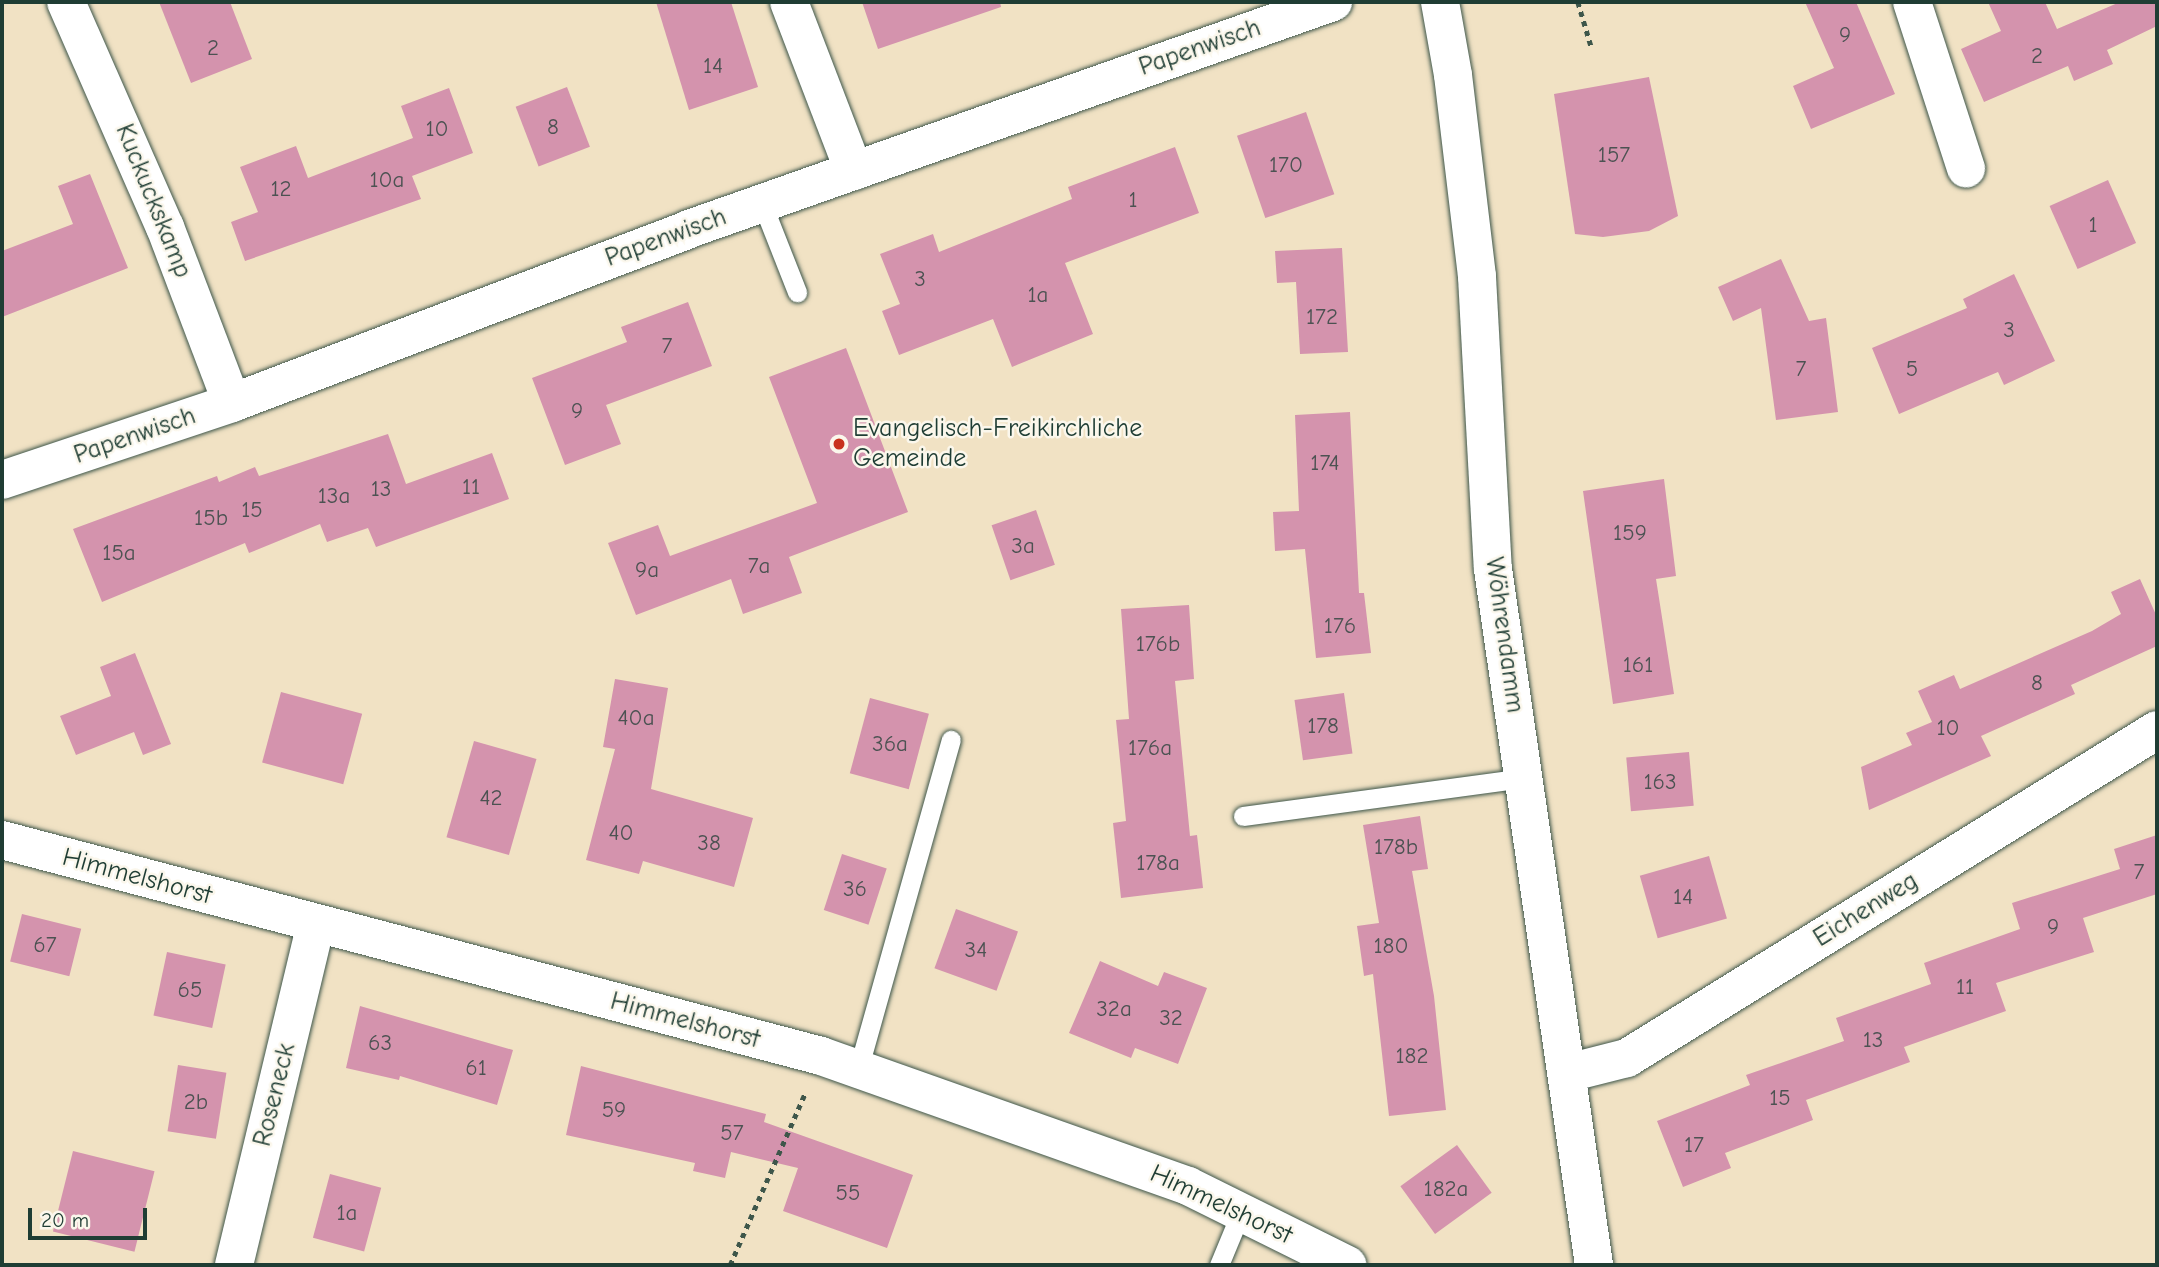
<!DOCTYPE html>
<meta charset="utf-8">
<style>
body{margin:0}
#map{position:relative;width:2159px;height:1267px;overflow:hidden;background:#f1e2c4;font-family:"Comic Neue",sans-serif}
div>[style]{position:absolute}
.building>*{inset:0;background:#d493ad;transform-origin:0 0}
.path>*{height:4.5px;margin-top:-2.25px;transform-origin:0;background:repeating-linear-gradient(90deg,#3e564a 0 5px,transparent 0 10px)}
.roads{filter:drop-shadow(0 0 2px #3e564a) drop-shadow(0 0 2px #3e564a)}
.service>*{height:19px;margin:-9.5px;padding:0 9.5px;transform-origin:9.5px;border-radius:9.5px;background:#fff}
.minor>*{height:38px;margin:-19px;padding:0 19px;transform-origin:19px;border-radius:19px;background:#fff}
.dots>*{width:19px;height:19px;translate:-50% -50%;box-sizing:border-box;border:4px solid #fbf7ec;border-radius:50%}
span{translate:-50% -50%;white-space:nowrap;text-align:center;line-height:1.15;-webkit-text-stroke:5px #fbf7ec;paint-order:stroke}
.number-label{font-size:23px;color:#4c5252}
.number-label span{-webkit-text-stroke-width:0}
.street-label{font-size:26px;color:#1f3d34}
.poi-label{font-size:26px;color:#1f3d34}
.left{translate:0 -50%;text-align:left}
.frame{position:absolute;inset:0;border:4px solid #1f3d34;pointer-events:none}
.scale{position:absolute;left:28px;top:1208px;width:119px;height:32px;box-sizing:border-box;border:4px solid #1f3d34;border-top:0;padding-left:9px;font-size:21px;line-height:24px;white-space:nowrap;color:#1f3d34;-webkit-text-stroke:5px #fbf7ec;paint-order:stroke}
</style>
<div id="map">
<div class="building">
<div style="clip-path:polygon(159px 2px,230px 2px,252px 59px,191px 83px)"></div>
<div style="clip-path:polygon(656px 2px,731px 2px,758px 87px,689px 110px)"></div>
<div style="clip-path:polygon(862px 2px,1000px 2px,1001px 7px,878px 49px)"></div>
<div style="clip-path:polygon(1805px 2px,1856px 2px,1895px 94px,1811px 129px,1793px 86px,1834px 68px)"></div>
<div style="clip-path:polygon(1988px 2px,2045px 2px,2057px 29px,2120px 2px,2157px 2px,2157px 26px,2107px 50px,2113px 64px,2074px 81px,2068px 66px,1984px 102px,1961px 49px,2001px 31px)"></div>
<div style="clip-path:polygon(1649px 77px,1678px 216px,1649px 231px,1603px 237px,1575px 234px,1554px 94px)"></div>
<div style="left:567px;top:87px;width:64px;height:55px;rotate:69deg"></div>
<div style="clip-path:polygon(449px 88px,473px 153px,412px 176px,421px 199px,245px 261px,231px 222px,258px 212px,240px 167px,296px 146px,308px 178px,413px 138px,401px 106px)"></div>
<div style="left:1306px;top:112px;width:87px;height:73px;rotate:71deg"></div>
<div style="clip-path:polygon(1175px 147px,1199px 213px,1065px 263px,1093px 334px,1012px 367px,993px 319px,899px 355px,882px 311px,900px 304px,880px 254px,933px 234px,939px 252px,1072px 199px,1068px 187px)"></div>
<div style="clip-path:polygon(90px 174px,128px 268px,2px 317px,2px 251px,73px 224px,58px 186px)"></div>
<div style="left:2108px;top:180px;width:69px;height:64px;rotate:66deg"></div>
<div style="clip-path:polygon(1342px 248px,1348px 352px,1300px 354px,1296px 282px,1277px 283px,1275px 251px)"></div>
<div style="clip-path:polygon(1781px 259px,1809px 321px,1826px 318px,1838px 412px,1776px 420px,1761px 308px,1733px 321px,1718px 287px)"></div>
<div style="clip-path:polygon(2014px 274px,2055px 361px,2004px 385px,1998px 372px,1899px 414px,1872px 348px,1967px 308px,1963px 299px)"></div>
<div style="clip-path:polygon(688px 302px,712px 366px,606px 405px,621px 444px,565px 465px,532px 378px,627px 342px,621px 327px)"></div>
<div style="clip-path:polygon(846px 348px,908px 512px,789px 557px,802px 593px,743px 614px,731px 579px,636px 615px,608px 543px,658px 525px,670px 556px,817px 503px,769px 377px)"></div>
<div style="clip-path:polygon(1350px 412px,1359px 593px,1364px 593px,1371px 653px,1316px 658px,1305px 549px,1275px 551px,1273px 512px,1299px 511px,1295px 415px)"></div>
<div style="clip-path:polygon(388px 434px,406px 484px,492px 453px,509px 499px,376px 547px,368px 528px,327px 542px,320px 524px,249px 553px,245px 543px,102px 602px,73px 529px,217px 476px,219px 482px,255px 467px,259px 476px)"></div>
<div style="clip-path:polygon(1664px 479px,1676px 576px,1656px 579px,1674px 694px,1613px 704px,1583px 491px)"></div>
<div style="left:1036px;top:510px;width:58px;height:47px;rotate:71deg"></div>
<div style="clip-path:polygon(2140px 579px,2157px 617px,2157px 646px,2071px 685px,2075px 694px,1981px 736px,1991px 756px,1869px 810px,1861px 767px,1912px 745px,1906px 733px,1932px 722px,1918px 691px,1954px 675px,1960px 689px,2092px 631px,2121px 614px,2111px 592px)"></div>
<div style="clip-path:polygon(1189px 605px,1194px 679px,1175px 681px,1190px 836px,1197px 835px,1203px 888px,1121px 898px,1113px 823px,1126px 821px,1116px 720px,1129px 719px,1121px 609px)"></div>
<div style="clip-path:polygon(135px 653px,171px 744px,143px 755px,134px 732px,76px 755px,60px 716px,111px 696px,100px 667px)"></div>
<div style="clip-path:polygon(615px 679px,668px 688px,651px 789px,753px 818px,734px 887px,643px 861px,639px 874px,586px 860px,615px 749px,603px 747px)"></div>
<div style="left:281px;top:692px;width:84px;height:73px;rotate:15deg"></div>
<div style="left:1344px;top:693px;width:61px;height:50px;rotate:82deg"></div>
<div style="left:870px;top:698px;width:61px;height:78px;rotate:15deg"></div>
<div style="left:474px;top:741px;width:65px;height:100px;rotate:16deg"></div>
<div style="left:1689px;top:752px;width:54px;height:63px;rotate:85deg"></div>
<div style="clip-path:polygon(1420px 816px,1428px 869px,1412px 871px,1434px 996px,1446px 1110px,1389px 1116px,1373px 974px,1364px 976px,1357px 926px,1379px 923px,1363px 825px)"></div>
<div style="clip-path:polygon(2157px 835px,2157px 894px,2083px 918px,2094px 952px,1996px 983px,2006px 1011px,1904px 1047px,1910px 1062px,1806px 1100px,1813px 1120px,1725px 1153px,1731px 1168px,1683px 1187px,1657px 1121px,1750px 1085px,1746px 1075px,1844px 1041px,1836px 1018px,1931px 984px,1924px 963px,2020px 929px,2012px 903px,2120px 869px,2114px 849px)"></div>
<div style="left:842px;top:854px;width:47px;height:59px;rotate:18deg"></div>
<div style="left:1709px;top:856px;width:65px;height:72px;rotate:74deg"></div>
<div style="left:956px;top:909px;width:66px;height:63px;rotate:20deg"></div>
<div style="left:22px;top:914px;width:61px;height:49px;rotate:14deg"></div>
<div style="left:167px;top:952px;width:60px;height:65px;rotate:12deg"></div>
<div style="clip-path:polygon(1100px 961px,1158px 986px,1164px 972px,1207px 988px,1178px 1064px,1135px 1048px,1131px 1058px,1069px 1033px)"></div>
<div style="clip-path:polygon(360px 1006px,513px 1050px,497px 1105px,400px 1076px,399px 1080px,346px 1068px)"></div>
<div style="left:178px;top:1065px;width:49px;height:67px;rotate:9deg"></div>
<div style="clip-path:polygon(581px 1066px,766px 1114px,764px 1122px,913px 1175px,887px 1248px,783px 1211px,798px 1168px,731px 1152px,725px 1178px,693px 1171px,695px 1163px,566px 1135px)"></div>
<div style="left:1457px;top:1145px;width:59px;height:70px;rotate:54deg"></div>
<div style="left:73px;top:1151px;width:84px;height:83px;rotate:14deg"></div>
<div style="left:330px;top:1174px;width:53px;height:66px;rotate:15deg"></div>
</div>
<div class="path">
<div style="left:1578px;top:2px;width:49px;rotate:73.4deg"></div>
<div style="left:730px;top:1265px;width:188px;rotate:-66.4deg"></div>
</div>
<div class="roads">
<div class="service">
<div style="left:762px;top:203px;width:96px;rotate:68.5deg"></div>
<div style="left:1243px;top:816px;width:284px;rotate:-7.7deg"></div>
<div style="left:858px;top:1070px;width:343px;rotate:-74.3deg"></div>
<div style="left:1219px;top:1265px;width:57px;rotate:-67.5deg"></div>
</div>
<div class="minor">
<div style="left:66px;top:2px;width:246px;rotate:66.3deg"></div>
<div style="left:165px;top:227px;width:188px;rotate:69.2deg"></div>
<div style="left:789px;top:2px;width:181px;rotate:69deg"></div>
<div style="left:1440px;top:2px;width:74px;rotate:79.9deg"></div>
<div style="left:1453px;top:75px;width:203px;rotate:83.2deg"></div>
<div style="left:1477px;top:277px;width:292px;rotate:86.9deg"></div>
<div style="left:1493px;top:569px;width:703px;rotate:81.74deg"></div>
<div style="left:1912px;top:2px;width:175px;rotate:72deg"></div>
<div style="left:2px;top:480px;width:243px;rotate:-18.5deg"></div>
<div style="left:232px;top:403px;width:489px;rotate:-20.8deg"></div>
<div style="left:689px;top:229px;width:683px;rotate:-19.42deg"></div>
<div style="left:2px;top:840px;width:847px;rotate:14.77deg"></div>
<div style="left:821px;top:1056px;width:389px;rotate:19.5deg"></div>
<div style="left:1188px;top:1186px;width:178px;rotate:26.4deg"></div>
<div style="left:1568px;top:1073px;width:61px;rotate:-14.3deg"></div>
<div style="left:1627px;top:1058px;width:623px;rotate:-31.75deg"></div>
<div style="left:234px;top:1265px;width:351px;rotate:-76.5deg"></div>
</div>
</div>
<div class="dots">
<div style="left:839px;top:444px;background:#c8321e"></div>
</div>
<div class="number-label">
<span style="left:1845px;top:35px">9</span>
<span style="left:213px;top:48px">2</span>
<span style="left:2037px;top:56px">2</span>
<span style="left:713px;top:66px">14</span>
<span style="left:553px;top:127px">8</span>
<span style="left:437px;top:129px">10</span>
<span style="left:1614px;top:155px">157</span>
<span style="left:1286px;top:165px">170</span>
<span style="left:387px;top:180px">10a</span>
<span style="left:281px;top:189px">12</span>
<span style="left:1133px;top:200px">1</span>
<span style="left:2093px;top:225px">1</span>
<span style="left:920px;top:279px">3</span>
<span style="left:1038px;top:295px">1a</span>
<span style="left:1322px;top:317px">172</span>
<span style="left:2009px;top:330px">3</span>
<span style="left:667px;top:346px">7</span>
<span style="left:1801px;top:369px">7</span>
<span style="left:1912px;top:369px">5</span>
<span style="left:577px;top:411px">9</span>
<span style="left:1325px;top:463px">174</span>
<span style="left:471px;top:487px">11</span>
<span style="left:381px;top:489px">13</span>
<span style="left:334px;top:496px">13a</span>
<span style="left:252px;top:510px">15</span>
<span style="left:211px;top:518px">15b</span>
<span style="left:1630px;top:533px">159</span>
<span style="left:1023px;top:546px">3a</span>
<span style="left:119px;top:553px">15a</span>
<span style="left:759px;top:566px">7a</span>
<span style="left:647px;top:570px">9a</span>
<span style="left:1340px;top:626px">176</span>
<span style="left:1158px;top:644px">176b</span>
<span style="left:1638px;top:665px">161</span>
<span style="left:2037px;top:683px">8</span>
<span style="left:636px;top:718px">40a</span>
<span style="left:1323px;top:726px">178</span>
<span style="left:1948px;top:728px">10</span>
<span style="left:890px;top:744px">36a</span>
<span style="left:1150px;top:748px">176a</span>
<span style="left:1660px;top:782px">163</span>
<span style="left:491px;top:798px">42</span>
<span style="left:621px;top:833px">40</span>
<span style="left:709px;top:843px">38</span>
<span style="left:1396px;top:847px">178b</span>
<span style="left:1158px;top:863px">178a</span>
<span style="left:2139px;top:872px">7</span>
<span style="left:855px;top:889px">36</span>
<span style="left:1683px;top:897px">14</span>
<span style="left:2053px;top:927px">9</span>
<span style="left:45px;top:945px">67</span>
<span style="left:1391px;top:946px">180</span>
<span style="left:976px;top:950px">34</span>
<span style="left:1965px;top:987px">11</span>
<span style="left:190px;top:990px">65</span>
<span style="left:1114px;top:1009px">32a</span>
<span style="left:1171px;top:1018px">32</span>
<span style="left:1873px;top:1040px">13</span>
<span style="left:380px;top:1043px">63</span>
<span style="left:1412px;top:1056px">182</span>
<span style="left:476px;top:1068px">61</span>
<span style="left:1780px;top:1098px">15</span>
<span style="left:196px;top:1102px">2b</span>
<span style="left:614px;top:1110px">59</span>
<span style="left:732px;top:1133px">57</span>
<span style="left:1694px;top:1145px">17</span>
<span style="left:1446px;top:1189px">182a</span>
<span style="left:848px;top:1193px">55</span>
<span style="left:347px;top:1213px">1a</span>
</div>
<div class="street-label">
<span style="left:1200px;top:48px;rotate:-19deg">Papenwisch</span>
<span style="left:153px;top:201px;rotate:68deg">Kuckuckskamp</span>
<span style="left:666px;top:238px;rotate:-20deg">Papenwisch</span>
<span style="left:135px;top:436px;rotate:-19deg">Papenwisch</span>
<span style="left:1504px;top:635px;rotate:82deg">Wöhrendamm</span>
<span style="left:137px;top:877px;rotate:15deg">Himmelshorst</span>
<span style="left:1866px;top:910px;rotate:-32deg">Eichenweg</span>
<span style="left:685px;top:1021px;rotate:15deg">Himmelshorst</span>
<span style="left:275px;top:1095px;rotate:-76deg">Roseneck</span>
<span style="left:1221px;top:1205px;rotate:25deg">Himmelshorst</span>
</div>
<div class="poi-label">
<span class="left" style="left:853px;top:444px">Evangelisch-Freikirchliche<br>Gemeinde</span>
</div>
<div class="frame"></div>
<div class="scale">20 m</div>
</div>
